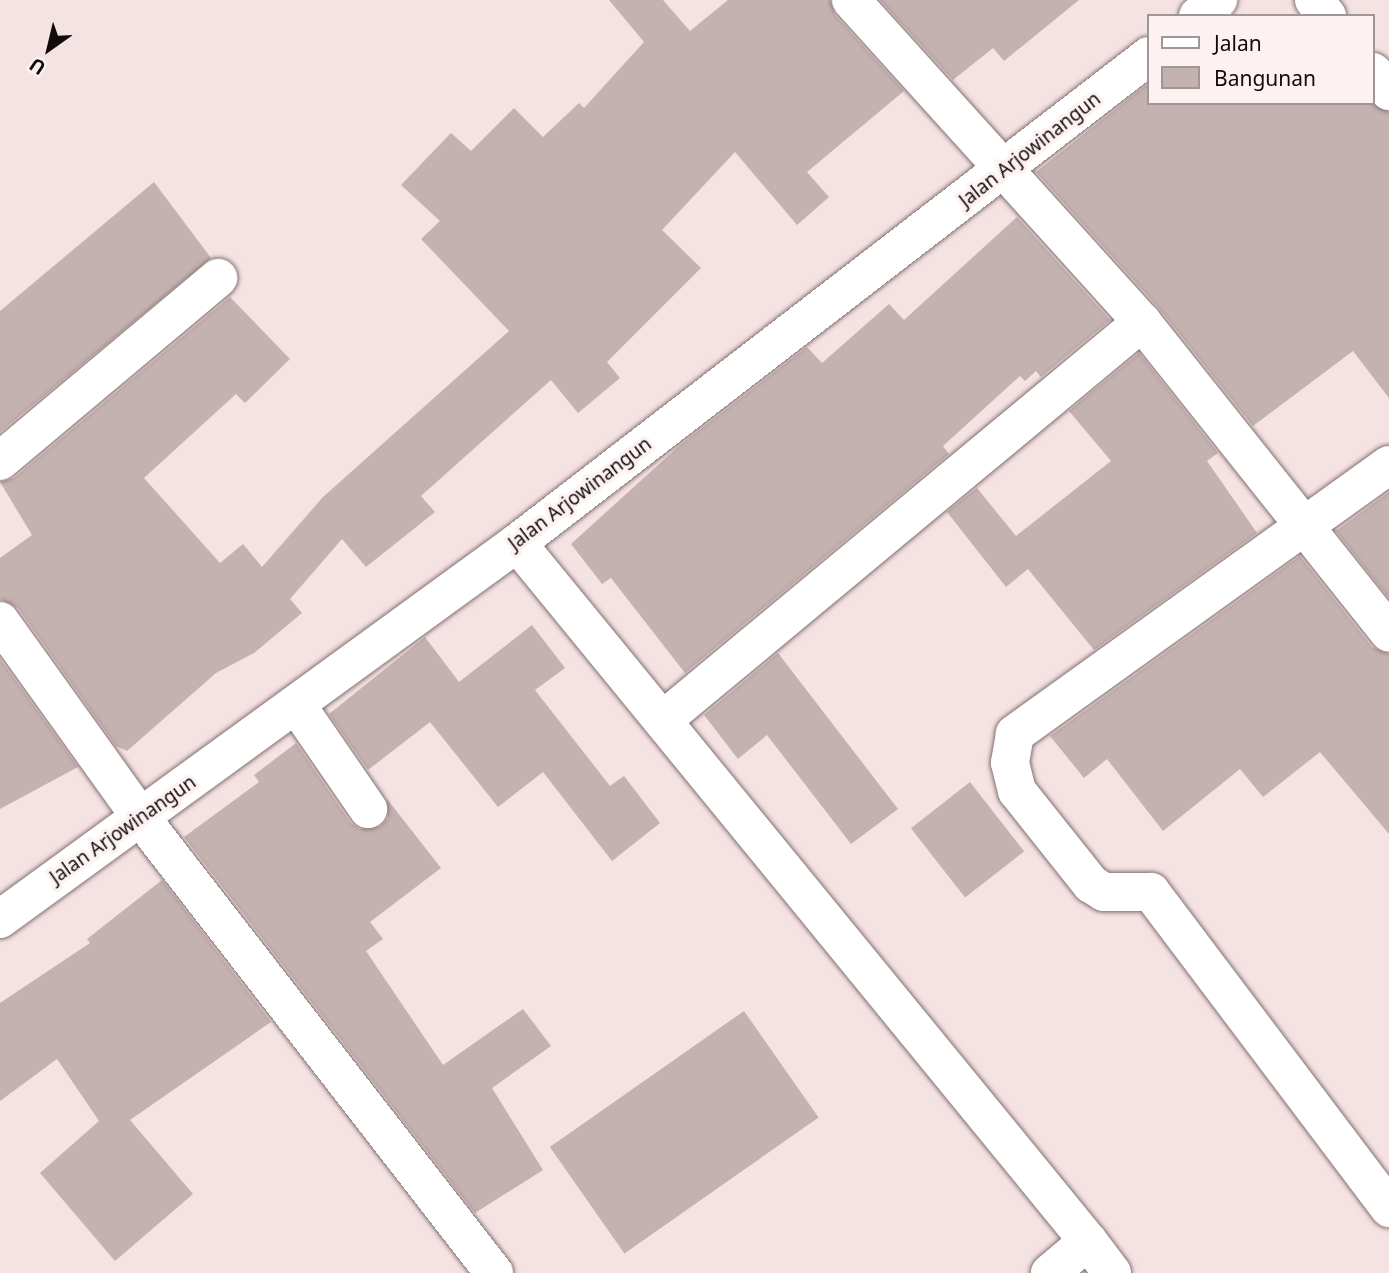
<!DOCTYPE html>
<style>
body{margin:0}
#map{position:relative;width:1389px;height:1273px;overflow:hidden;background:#f5e2e2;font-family:"Noto Sans",sans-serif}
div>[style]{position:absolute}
.building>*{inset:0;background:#c4b2b1;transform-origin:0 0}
.roads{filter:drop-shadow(0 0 2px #827171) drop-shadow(0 0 2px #827171)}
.street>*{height:38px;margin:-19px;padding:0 19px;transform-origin:19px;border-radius:19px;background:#fff}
.secondary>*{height:38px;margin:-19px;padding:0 19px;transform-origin:19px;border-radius:19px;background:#fff}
span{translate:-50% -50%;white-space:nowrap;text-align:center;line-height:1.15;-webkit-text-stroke:7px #fdf2f1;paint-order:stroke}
.street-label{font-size:19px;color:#110b0b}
.legend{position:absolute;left:1147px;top:14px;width:228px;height:91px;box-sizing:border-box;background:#fdf2f1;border:2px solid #9f9695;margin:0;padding:9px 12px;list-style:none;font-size:21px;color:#110b0b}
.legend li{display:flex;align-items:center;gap:14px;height:35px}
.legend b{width:35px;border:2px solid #9f9695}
.north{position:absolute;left:14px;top:14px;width:70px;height:70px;-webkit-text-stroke:5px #fdf2f1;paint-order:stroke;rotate:214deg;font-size:19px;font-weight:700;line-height:28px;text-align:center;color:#110b0b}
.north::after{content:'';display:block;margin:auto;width:24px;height:32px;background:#110b0b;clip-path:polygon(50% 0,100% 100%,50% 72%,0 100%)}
</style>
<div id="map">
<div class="building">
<div style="clip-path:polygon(609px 0,663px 0,690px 31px,728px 0,830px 0,835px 15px,904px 91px,807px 172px,829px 197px,797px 225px,735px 152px,662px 230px,701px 268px,607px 362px,620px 378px,578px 413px,551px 380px,421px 496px,435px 512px,366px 567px,342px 539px,290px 599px,302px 613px,254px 653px,216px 673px,127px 751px,116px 746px,18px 608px,0 599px,0 558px,32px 535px,0 482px,14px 478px,230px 297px,290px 359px,245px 403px,236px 394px,144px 478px,220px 563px,243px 544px,262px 567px,323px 497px,509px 331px,421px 239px,440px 221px,401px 185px,451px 133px,471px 151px,514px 108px,543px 137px,579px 103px,584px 108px,644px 42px)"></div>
<div style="clip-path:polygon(880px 0,1079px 0,1004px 61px,993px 48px,953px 80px)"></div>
<div style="clip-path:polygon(1149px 83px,1149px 103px,1371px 103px,1389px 112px,1389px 398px,1353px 351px,1253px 426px,1158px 307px,1036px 172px)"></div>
<div style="clip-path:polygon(154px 182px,211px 258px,0 432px,0 311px)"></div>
<div style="clip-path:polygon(1017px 217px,1110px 320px,1041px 377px,1036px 371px,1025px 381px,1020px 376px,943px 446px,949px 454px,685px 673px,611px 578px,602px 584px,571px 544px,679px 446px,807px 347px,822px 363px,889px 304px,904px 320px)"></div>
<div style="clip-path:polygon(1139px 353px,1218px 453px,1207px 461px,1257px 533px,1094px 650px,1028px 569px,1006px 587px,947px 512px,977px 488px,1016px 536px,1111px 461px,1069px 411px)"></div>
<div style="clip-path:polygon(1389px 492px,1389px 598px,1336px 531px)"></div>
<div style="clip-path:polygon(1300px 556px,1372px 647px,1389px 654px,1389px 834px,1320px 752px,1263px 797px,1240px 769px,1163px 831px,1107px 759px,1084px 778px,1050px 736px)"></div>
<div style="clip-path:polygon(532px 625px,565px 668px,535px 690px,610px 786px,624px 776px,660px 823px,612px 861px,543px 772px,498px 807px,430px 722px,368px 770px,329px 714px,425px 637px,459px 682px)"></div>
<div style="clip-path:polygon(778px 653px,898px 809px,851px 844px,767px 735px,738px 759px,704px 715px)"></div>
<div style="clip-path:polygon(0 659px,78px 767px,0 809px)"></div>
<div style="clip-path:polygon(296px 743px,350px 822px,359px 829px,380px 827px,388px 818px,387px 799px,441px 868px,370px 922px,383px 939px,366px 951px,443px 1065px,523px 1009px,551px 1046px,492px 1088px,543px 1170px,475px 1213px,184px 837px,259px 782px,254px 775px)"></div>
<div style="left:970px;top:782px;width:88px;height:75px;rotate:52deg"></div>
<div style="clip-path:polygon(162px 880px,271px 1022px,130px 1120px,193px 1194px,115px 1261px,40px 1173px,99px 1121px,57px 1059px,0 1101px,0 1003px,90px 943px,87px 939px)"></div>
<div style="left:744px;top:1011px;width:130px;height:237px;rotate:55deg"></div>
</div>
<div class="roads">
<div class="street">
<div style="left:851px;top:0;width:434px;rotate:47.9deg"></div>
<div style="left:1142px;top:322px;width:397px;rotate:51.5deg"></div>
<div style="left:1314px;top:0;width:21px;rotate:51deg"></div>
<div style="left:1373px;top:72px;width:25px;rotate:50deg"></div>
<div style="left:0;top:461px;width:285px;rotate:-40deg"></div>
<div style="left:1389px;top:465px;width:461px;rotate:144.3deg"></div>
<div style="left:1015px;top:734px;width:29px;rotate:100deg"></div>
<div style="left:1010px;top:763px;width:29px;rotate:76deg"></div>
<div style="left:1017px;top:791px;width:119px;rotate:51.5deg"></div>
<div style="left:1091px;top:884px;width:15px;rotate:32deg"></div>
<div style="left:1104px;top:892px;width:47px"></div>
<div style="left:1151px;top:892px;width:396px;rotate:53deg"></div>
<div style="left:517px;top:543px;width:902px;rotate:50.72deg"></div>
<div style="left:1088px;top:1241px;width:50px;rotate:139.9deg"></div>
<div style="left:0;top:621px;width:242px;rotate:54.4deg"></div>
<div style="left:141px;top:818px;width:576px;rotate:52.19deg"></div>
<div style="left:298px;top:707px;width:124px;rotate:55.5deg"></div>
<div style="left:663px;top:720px;width:623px;rotate:-39.72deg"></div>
<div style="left:1088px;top:1241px;width:40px;rotate:53deg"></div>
</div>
<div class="secondary">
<div style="left:1198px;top:16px;width:26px;rotate:-39deg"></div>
<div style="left:0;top:919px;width:639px;rotate:-36.03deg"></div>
<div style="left:517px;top:543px;width:798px;rotate:-37.62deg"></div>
</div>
</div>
<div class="street-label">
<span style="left:1030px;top:150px;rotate:-38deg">Jalan Arjowinangun</span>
<span style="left:580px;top:494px;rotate:-37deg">Jalan Arjowinangun</span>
<span style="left:123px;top:830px;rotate:-35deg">Jalan Arjowinangun</span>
</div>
<ul class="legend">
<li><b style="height:9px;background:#fff"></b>Jalan</li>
<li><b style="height:19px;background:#c4b2b1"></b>Bangunan</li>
</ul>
<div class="north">U</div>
</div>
